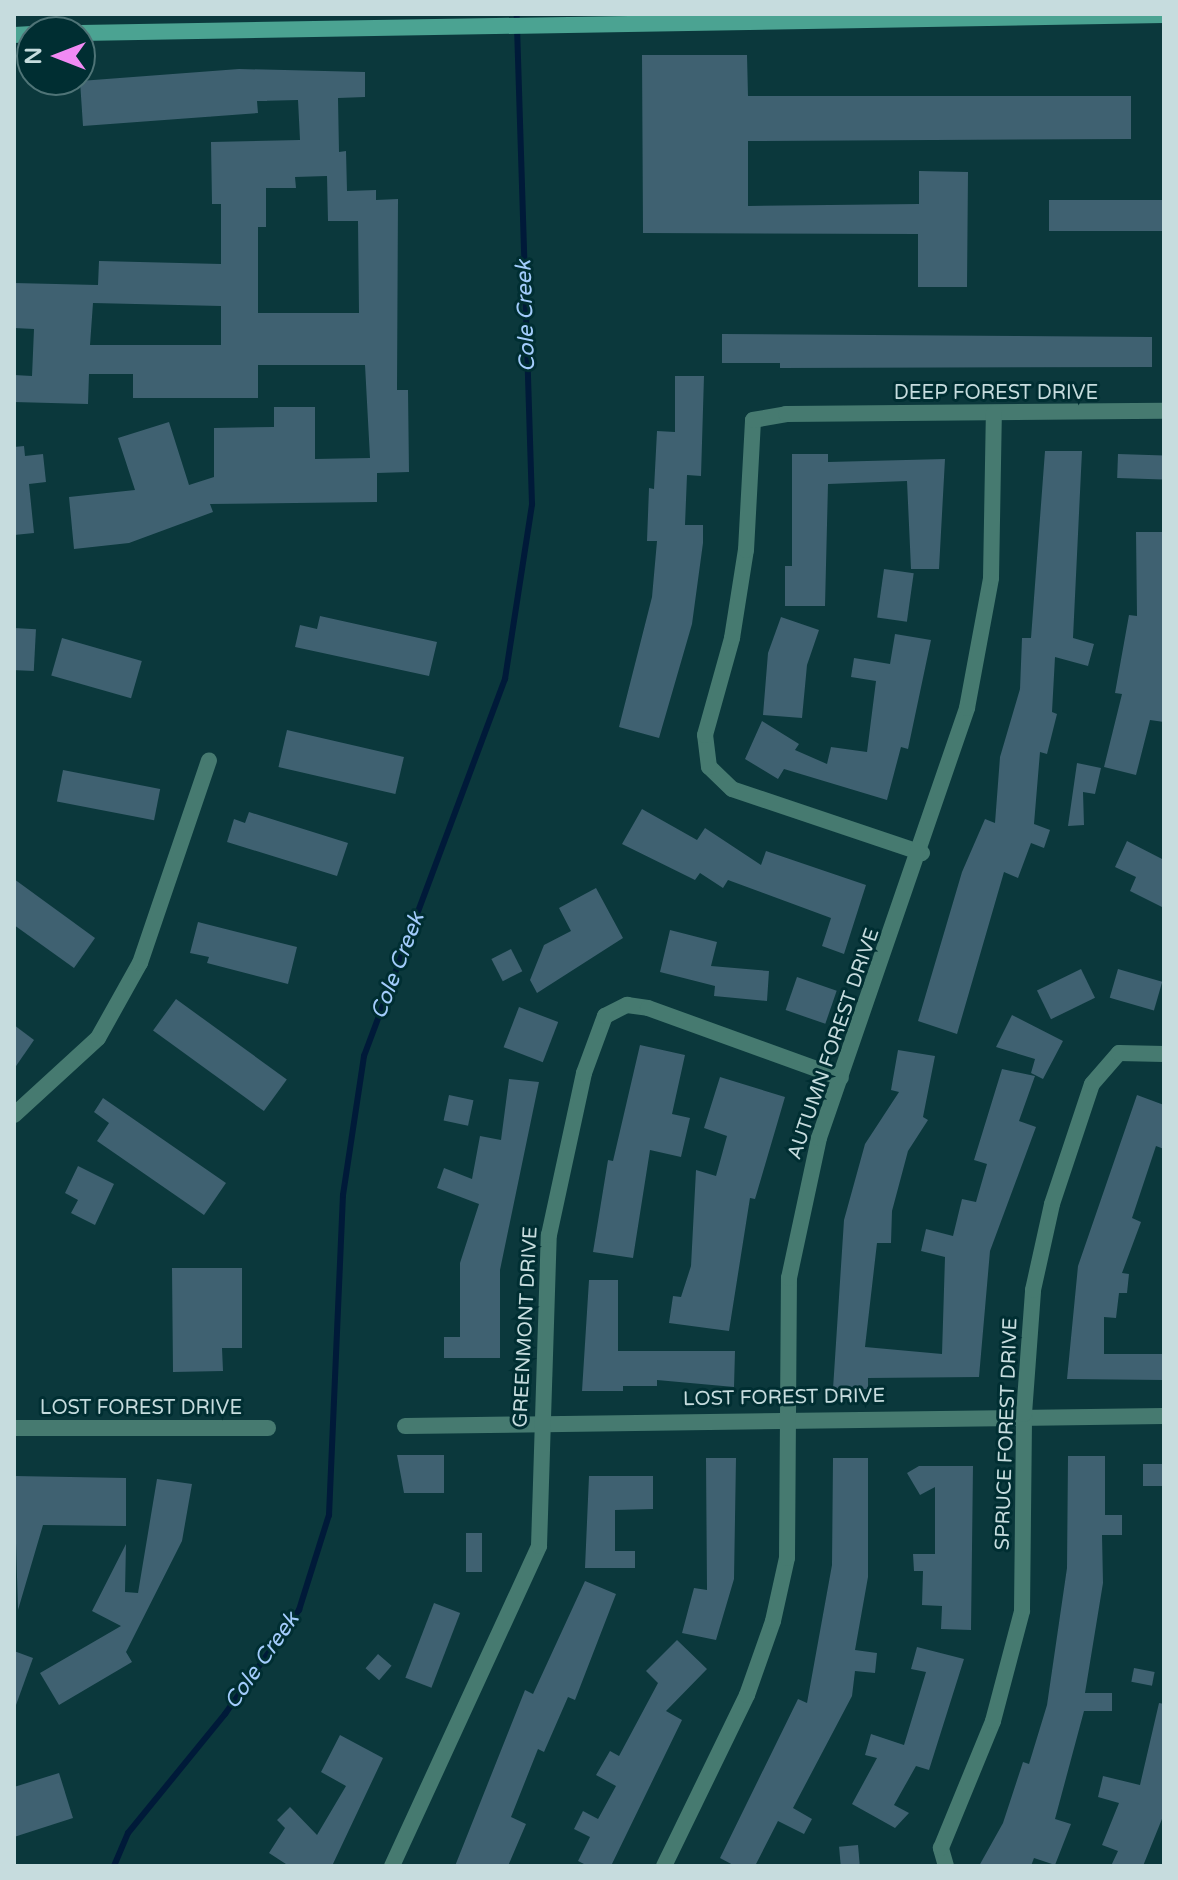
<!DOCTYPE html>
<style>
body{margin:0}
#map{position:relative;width:1178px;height:1880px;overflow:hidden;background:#0b383c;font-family:"Varela Round",sans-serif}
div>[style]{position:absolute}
.stream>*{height:6px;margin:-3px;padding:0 3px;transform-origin:3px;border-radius:3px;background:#001a39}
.building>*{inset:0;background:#3f6171;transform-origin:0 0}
.minor>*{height:16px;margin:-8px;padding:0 8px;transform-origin:8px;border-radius:8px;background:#467a70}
.secondary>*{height:16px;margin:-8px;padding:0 8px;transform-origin:8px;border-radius:8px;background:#4ba392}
span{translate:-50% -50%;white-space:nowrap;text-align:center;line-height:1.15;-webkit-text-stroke:6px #002e32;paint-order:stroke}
.street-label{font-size:20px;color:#c6dcde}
.water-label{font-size:22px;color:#a3ccfc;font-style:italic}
.frame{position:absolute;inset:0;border:16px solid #c6dcde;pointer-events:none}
.north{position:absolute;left:16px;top:16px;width:80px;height:80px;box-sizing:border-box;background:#002e32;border:2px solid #4f7477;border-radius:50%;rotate:270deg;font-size:22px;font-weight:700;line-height:32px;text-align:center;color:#c6dcde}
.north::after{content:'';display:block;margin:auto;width:28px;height:36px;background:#f18af4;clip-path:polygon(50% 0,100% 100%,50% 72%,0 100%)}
</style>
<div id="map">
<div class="stream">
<div style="left:114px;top:1866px;width:36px;rotate:-67deg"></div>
<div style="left:128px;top:1833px;width:154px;rotate:-50.8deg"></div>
<div style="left:225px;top:1714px;width:128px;rotate:-54.6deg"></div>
<div style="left:299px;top:1610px;width:100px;rotate:-72.5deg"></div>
<div style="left:329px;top:1515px;width:320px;rotate:-87.5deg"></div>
<div style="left:343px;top:1195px;width:141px;rotate:-81.4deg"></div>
<div style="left:364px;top:1056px;width:403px;rotate:-69.5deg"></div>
<div style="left:505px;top:679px;width:177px;rotate:-81.2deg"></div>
<div style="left:532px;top:504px;width:490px;rotate:-91.8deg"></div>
</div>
<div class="building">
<div style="clip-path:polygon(642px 55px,747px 55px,748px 96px,1131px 96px,1131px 139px,748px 141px,748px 206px,919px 204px,919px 171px,968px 172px,967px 287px,918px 287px,918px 234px,643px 233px)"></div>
<div style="clip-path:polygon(evenodd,239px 69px,365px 72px,365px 97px,338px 98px,339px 152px,346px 151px,347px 191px,376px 190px,376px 200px,398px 199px,397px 390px,408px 390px,409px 472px,377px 473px,377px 502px,210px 504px,213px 512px,129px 543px,74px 549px,69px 497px,135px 490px,118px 438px,169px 422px,189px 485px,214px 477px,214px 428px,274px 427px,274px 407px,315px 407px,315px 459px,370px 458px,365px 365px,258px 365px,258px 398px,133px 398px,133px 374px,89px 374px,88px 404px,14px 402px,14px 375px,32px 376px,34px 329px,14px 328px,14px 283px,98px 285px,99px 261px,221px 264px,221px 204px,212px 204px,211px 142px,300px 140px,298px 100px,257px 101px,258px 113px,83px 126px,80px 81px,239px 69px,327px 176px,328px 221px,358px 221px,359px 313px,258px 313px,258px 227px,266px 227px,266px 188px,296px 188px,295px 177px,327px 176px,239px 69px,93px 303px,221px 306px,221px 345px,90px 345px,93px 303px)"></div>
<div style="left:1164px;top:200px;width:31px;height:115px;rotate:90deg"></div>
<div style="clip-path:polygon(722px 334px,1152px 337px,1152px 367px,780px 368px,780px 363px,722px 363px)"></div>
<div style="clip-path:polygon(675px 376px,704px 376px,701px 476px,687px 475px,685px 525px,703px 525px,703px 543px,692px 624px,659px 738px,619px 727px,652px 597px,657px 541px,647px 541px,649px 488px,654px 489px,657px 431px,675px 432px)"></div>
<div style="clip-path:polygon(24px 446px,25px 456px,43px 454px,46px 482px,29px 484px,34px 533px,14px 535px,14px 447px)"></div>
<div style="clip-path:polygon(1045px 451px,1082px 451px,1073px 638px,1094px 644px,1088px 666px,1055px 657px,1052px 712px,1057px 714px,1047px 754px,1040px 752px,1034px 824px,1050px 830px,1044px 848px,1031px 843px,1018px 878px,1004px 872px,957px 1034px,918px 1021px,962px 872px,985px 819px,995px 823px,1000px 757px,1020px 689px,1022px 638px,1031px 638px)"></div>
<div style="clip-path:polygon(792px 454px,828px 454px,828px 462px,945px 459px,939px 569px,911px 569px,907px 481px,828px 484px,825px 606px,785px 606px,785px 566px,792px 566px)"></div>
<div style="left:1118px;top:454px;width:46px;height:24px;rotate:2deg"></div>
<div style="clip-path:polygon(1136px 532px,1164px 532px,1164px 722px,1150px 720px,1136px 775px,1104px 767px,1122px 694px,1115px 693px,1129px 615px,1137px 616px)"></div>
<div style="left:884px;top:569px;width:30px;height:49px;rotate:8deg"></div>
<div style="clip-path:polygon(320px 616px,437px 642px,429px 676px,295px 647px,300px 625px,317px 629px)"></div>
<div style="clip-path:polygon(781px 617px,819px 630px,807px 665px,802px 718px,763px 715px,768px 653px)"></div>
<div style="left:14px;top:628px;width:22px;height:42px;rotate:3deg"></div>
<div style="clip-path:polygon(895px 634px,931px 640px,908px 749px,901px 747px,887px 800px,784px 769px,778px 779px,745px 759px,762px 721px,799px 744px,795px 750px,827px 764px,831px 747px,867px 752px,876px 681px,851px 677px,854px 658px,890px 664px)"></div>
<div style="left:62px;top:638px;width:83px;height:39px;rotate:16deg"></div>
<div style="left:287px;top:730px;width:120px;height:38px;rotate:13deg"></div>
<div style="clip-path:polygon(1077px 763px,1101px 768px,1095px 794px,1083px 792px,1084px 825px,1068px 826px)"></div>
<div style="left:63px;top:770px;width:99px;height:32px;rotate:11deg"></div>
<div style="clip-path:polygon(642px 809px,697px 840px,705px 828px,761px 865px,766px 851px,866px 885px,844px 954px,822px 946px,831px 918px,728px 880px,723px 888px,700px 873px,695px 880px,622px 844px)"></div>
<div style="clip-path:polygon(249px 812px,348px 843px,337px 876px,227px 842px,234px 819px,245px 823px)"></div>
<div style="clip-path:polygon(1127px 841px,1164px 860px,1164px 908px,1130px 891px,1136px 877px,1115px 867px)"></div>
<div style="clip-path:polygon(14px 879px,95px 938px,74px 968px,14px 925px)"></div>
<div style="clip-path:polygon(596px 888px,623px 938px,537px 993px,530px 980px,544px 945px,571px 931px,559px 908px)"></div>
<div style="clip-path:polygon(198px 922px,297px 947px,288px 984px,207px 963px,209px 957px,190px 953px)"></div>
<div style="clip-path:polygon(670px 930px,717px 942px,711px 966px,769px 971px,767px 1001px,714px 996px,715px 986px,660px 972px)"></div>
<div style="left:511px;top:949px;width:25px;height:22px;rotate:63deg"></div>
<div style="left:1081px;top:969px;width:32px;height:49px;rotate:64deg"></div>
<div style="left:1118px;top:969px;width:46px;height:30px;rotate:16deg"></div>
<div style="left:797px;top:977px;width:42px;height:35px;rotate:19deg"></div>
<div style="left:176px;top:999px;width:137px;height:39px;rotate:36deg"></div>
<div style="left:519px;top:1007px;width:42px;height:43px;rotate:21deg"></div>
<div style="clip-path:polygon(1012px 1015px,1063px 1041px,1043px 1079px,1031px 1073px,1035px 1059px,996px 1047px)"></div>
<div style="clip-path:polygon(14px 1025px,34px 1040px,14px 1069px)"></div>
<div style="clip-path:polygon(640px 1045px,685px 1055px,672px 1114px,690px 1118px,681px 1157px,650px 1150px,633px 1258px,593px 1252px,608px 1160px,613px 1161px)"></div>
<div style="clip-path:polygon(898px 1050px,935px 1056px,923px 1117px,928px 1120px,908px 1151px,892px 1211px,891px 1243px,877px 1243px,865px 1347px,942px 1354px,945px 1257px,921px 1251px,926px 1229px,953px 1236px,962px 1199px,976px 1202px,987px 1164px,974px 1160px,1002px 1069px,1035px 1076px,1019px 1121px,1036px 1127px,990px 1251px,979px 1377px,868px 1378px,868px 1389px,833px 1389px,844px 1220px,865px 1144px,899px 1092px,891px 1090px)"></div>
<div style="clip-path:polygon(720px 1077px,785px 1097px,755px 1199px,750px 1198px,729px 1331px,669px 1323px,673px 1296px,681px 1297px,691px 1266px,696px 1170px,716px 1176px,727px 1136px,704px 1128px)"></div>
<div style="clip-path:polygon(509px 1079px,539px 1082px,500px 1270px,500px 1358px,444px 1358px,444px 1337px,460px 1337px,460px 1263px,479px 1204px,437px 1188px,444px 1168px,472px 1179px,480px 1136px,501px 1140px)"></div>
<div style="left:449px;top:1095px;width:25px;height:26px;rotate:12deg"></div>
<div style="clip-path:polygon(1137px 1095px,1164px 1105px,1164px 1149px,1156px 1146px,1132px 1218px,1141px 1222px,1122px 1273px,1129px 1274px,1127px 1293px,1119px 1293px,1116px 1318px,1104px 1317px,1104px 1354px,1164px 1354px,1164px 1380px,1067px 1379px,1078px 1266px)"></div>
<div style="clip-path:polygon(103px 1098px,226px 1183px,204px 1215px,97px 1141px,109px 1123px,94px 1112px)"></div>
<div style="clip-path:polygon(78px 1166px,114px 1184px,95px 1225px,71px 1213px,78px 1200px,65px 1193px)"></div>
<div style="clip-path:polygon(172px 1268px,242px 1268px,242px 1348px,222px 1348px,223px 1371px,173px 1372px)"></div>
<div style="clip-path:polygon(589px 1280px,618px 1280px,618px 1351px,735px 1351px,734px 1387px,657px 1380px,657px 1386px,623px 1386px,623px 1391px,582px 1391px)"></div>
<div style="clip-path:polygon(397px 1455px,444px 1455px,444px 1493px,404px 1493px)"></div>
<div style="clip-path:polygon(1068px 1456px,1105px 1456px,1105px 1515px,1122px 1515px,1122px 1535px,1102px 1535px,1103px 1583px,1085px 1693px,1112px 1693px,1112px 1711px,1084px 1711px,1055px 1819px,1071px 1824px,1055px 1865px,1034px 1858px,1031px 1866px,979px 1866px,1003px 1823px,1023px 1762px,1029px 1764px,1047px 1705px,1067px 1568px)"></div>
<div style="clip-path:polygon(706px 1458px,736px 1458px,734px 1579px,716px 1640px,682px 1633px,694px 1588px,707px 1590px)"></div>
<div style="clip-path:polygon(833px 1458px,868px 1458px,868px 1577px,855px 1650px,877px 1653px,875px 1673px,855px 1671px,852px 1696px,793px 1808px,812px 1819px,804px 1834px,778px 1821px,755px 1866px,735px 1866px,720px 1858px,798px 1699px,807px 1703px,832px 1565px)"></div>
<div style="left:1143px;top:1464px;width:21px;height:22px"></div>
<div style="clip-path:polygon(919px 1466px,973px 1466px,971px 1630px,941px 1629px,942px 1606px,922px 1605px,923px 1571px,914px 1571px,913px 1554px,935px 1554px,935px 1487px,920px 1495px,907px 1473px)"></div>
<div style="clip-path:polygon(14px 1476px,126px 1478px,126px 1526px,43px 1525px,18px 1610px)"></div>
<div style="clip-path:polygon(589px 1476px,653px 1476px,653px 1509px,615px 1510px,615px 1551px,635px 1551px,635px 1568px,585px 1568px)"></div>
<div style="clip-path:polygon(157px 1479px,192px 1484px,182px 1541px,126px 1652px,132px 1662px,59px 1705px,40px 1673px,121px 1626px,92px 1611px,126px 1544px,125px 1592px,138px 1593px)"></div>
<div style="left:466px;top:1533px;width:16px;height:39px"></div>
<div style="clip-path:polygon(585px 1581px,616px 1594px,575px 1700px,568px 1697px,544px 1752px,538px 1749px,511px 1817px,526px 1824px,508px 1866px,455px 1866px,525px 1690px,533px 1694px)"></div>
<div style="left:434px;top:1603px;width:28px;height:80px;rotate:21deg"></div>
<div style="clip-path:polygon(677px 1640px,707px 1669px,666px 1711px,682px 1720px,611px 1866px,588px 1866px,578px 1861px,590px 1837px,574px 1829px,583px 1811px,598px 1819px,616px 1786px,596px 1775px,610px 1751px,619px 1756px,658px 1683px,646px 1671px)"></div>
<div style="clip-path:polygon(917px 1647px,964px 1659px,929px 1770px,916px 1766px,894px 1805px,909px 1813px,895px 1828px,852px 1804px,877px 1758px,865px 1755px,871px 1734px,904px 1745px,926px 1672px,911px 1669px)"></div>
<div style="clip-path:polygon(14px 1651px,33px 1658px,16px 1705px,14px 1704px)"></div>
<div style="left:378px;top:1654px;width:18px;height:19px;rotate:41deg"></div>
<div style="left:1134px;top:1668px;width:21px;height:14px;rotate:11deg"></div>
<div style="clip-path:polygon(1159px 1703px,1164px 1704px,1164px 1814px,1143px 1866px,1111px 1866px,1118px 1851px,1102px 1845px,1119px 1803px,1098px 1797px,1103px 1776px,1140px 1785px)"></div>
<div style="clip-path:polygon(340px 1735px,383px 1758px,332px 1866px,289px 1866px,269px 1853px,285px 1828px,277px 1820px,290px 1807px,317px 1835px,346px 1786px,321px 1772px)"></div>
<div style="clip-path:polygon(59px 1773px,73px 1818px,14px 1837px,14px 1787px)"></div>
<div style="left:858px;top:1845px;width:21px;height:19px;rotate:85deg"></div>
</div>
<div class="minor">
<div style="left:922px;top:853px;width:200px;rotate:-161.4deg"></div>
<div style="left:732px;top:789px;width:32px;rotate:-136deg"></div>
<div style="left:709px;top:767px;width:32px;rotate:-97deg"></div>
<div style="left:705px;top:735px;width:101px;rotate:-74.4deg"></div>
<div style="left:732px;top:638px;width:89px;rotate:-81deg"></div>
<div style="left:746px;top:550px;width:130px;rotate:-86.9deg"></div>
<div style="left:753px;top:420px;width:34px;rotate:-10deg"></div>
<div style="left:786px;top:414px;width:378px;rotate:-0.5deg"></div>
<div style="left:14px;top:1115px;width:114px;rotate:-42.5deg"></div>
<div style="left:98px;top:1038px;width:86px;rotate:-60.8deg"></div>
<div style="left:140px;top:963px;width:214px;rotate:-71.2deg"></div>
<div style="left:405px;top:1426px;width:759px;rotate:-0.75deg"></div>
<div style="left:14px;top:1428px;width:254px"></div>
<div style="left:392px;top:1866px;width:352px;rotate:-65.3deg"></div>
<div style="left:539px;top:1546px;width:311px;rotate:-88.2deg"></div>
<div style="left:549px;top:1235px;width:166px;rotate:-77.8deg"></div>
<div style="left:584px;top:1073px;width:61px;rotate:-69.8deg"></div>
<div style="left:605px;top:1016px;width:25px;rotate:-27deg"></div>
<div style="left:627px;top:1005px;width:21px;rotate:8deg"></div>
<div style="left:648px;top:1008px;width:205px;rotate:19.9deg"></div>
<div style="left:664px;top:1866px;width:190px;rotate:-64.1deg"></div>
<div style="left:747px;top:1695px;width:78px;rotate:-70.6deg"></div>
<div style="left:773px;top:1621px;width:65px;rotate:-77.5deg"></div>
<div style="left:787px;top:1558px;width:280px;rotate:-89.6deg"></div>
<div style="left:789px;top:1278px;width:143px;rotate:-77.9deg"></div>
<div style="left:819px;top:1138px;width:455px;rotate:-71deg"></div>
<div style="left:967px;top:708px;width:132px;rotate:-79.5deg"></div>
<div style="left:991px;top:578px;width:165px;rotate:-89deg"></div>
<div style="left:946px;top:1866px;width:19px;rotate:-106deg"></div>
<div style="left:941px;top:1848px;width:137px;rotate:-67.7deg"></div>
<div style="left:993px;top:1721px;width:114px;rotate:-75.2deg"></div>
<div style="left:1022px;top:1611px;width:197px;rotate:-89.4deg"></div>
<div style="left:1024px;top:1414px;width:124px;rotate:-85.8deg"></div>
<div style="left:1033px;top:1290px;width:88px;rotate:-77.5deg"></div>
<div style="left:1052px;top:1204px;width:126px;rotate:-71.6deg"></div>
<div style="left:1092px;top:1084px;width:41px;rotate:-48.9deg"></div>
<div style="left:1119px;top:1053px;width:45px;rotate:1.3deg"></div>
</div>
<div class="secondary">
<div style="left:80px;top:33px;width:1084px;rotate:-0.95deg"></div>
<div style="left:14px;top:35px;width:18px;rotate:-3deg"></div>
</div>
<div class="street-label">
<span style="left:996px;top:393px">DEEP FOREST DRIVE</span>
<span style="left:834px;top:1044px;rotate:-71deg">AUTUMN FOREST DRIVE</span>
<span style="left:526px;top:1327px;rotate:-87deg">GREENMONT DRIVE</span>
<span style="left:784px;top:1398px;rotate:-1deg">LOST FOREST DRIVE</span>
<span style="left:141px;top:1408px">LOST FOREST DRIVE</span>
<span style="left:1007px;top:1434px;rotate:-88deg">SPRUCE FOREST DRIVE</span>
</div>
<div class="water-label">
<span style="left:526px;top:316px;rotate:-92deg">Cole Creek</span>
<span style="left:398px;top:966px;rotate:-69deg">Cole Creek</span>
<span style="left:262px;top:1661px;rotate:-55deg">Cole Creek</span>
</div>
<div class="frame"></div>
<div class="north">N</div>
</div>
